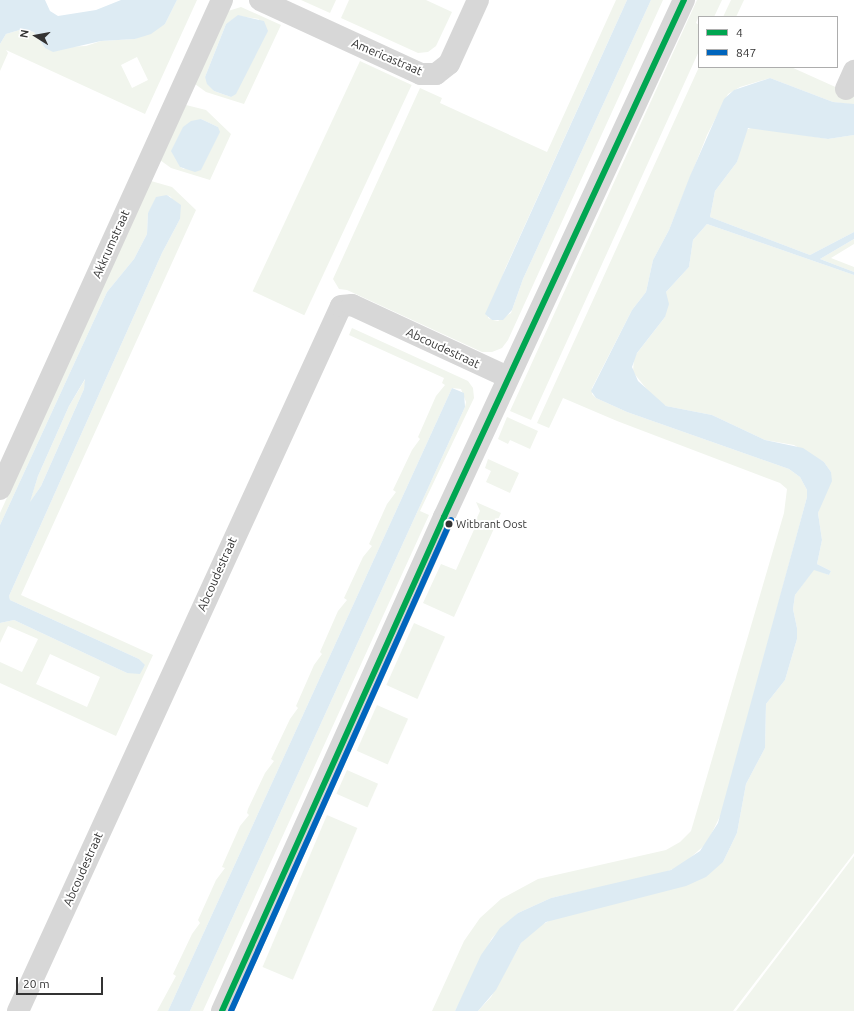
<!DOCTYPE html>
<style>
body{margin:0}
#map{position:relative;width:854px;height:1011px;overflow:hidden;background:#fff;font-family:Ubuntu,sans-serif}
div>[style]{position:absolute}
.green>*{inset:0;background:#f1f5ed;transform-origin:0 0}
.water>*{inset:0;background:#ddebf3}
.minor>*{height:22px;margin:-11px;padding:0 11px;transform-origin:11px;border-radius:11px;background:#d7d7d7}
.bus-1>*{height:6px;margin:-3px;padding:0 3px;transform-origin:3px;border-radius:3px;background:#00a651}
.bus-2>*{height:6px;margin:-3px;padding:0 3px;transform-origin:3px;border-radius:3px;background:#0065bd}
.dots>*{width:11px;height:11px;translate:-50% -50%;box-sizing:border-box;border:2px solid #fff;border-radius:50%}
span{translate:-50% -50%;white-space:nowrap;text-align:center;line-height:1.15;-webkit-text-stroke:4px #fff;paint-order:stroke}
.bus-label{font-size:11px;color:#333}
.left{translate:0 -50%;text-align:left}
.street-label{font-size:12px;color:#333}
.legend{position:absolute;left:698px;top:16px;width:140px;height:52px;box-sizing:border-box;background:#fff;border:1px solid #adadad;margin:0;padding:5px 7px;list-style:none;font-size:12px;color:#333}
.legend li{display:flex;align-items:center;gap:8px;height:20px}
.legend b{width:20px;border:1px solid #adadad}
.north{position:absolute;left:16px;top:16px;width:40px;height:40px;-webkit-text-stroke:3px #fff;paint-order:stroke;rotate:281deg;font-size:11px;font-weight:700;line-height:16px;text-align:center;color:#333}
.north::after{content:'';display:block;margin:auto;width:14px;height:18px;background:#333;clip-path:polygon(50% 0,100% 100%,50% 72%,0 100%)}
.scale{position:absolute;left:16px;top:977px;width:87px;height:18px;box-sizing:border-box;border:2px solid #333;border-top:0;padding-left:5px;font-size:12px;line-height:14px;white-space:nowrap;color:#333;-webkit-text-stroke:3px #fff;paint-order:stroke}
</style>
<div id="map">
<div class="green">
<div style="clip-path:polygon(evenodd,177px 0,197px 0,145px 114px,6px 50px,8px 53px,0 71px,0 44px,6px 34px,23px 29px,34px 32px,45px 48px,86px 46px,101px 41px,135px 39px,165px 24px,177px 0,137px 57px,148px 80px,132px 88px,121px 65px,137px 57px)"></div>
<div style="clip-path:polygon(301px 0,336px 0,330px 13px)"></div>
<div style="clip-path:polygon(349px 0,426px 0,452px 12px,436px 46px,428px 52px,418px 53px,341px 18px)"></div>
<div style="clip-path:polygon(616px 0,627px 0,505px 269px,488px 318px,493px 320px,498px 321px,511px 313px,523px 279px,651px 0,663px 0,508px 340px,502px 348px,492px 352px,482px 352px,347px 290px,339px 289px,333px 279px,420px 88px,442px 98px,440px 103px,547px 152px)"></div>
<div style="clip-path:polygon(697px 0,722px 0,714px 17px,698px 18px,696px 23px,699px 25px,699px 51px,531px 420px,510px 411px)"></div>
<div style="clip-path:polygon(731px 0,744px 0,736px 17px,723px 17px)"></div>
<div style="clip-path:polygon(evenodd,241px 7px,281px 25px,244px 104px,206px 92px,195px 84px,228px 11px,241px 7px,238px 16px,259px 19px,231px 97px,214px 91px,205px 77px,226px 24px,238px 16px)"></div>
<div style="left:360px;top:61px;width:57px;height:254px;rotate:25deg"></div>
<div style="clip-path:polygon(699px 67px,791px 67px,851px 94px,854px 91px,854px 104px,849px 104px,833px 102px,770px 78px,740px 87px,728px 94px,707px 135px,669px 230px,653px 260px,646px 292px,632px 310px,592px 388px,592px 394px,596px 398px,627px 412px,789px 469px,800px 477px,807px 490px,807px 497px,722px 812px,707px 843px,681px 866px,660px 874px,551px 898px,518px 913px,492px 938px,455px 1011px,432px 1011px,464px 941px,480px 918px,501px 899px,538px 879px,666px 850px,680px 842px,691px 831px,784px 513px,787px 489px,780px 483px,617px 421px,563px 398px,549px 428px,537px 423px)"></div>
<div style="clip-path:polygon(evenodd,186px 105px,206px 110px,231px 134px,210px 180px,171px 168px,160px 160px,186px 105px,201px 119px,218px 127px,184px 169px,180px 167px,201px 119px)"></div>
<div style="clip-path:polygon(754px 127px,828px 139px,854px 135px,854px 232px,810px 255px,710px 217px,715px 191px,737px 162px,745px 130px)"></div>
<div style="clip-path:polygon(evenodd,151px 181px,172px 187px,196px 210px,21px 595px,153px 655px,116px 736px,0 683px,0 662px,22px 672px,38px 639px,8px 626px,0 643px,0 623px,14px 620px,127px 673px,145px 666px,139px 659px,10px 600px,9px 596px,162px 253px,180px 219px,171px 197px,167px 195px,148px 213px,147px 234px,134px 259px,107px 292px,0 525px,0 513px,151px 181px,50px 654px,100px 677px,87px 707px,36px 684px,50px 654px)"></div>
<div style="clip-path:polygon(707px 224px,854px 275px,854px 853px,733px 1011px,478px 1011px,491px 997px,521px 943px,536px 928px,556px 917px,723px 862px,737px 833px,746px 784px,765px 748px,766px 704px,785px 680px,797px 639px,797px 628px,793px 609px,795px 595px,814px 569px,829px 575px,831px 571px,817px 564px,822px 540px,818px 513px,831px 472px,824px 462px,794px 445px,765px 440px,712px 415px,666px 406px,653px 397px,633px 372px,634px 357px,665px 317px,666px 292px,689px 267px,693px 240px)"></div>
<div style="clip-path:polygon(854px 239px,854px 244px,831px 258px,854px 267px,854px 272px,820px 259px)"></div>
<div style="clip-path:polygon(352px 328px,468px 381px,473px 388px,474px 398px,420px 511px,429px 515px,203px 1011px,190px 1011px,465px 407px,466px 402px,461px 389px,452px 388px,168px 1011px,157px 1011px,176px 976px,173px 974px,192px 934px,200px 923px,198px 920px,216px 880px,225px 868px,222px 867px,224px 862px,240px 826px,249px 815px,247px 813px,248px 809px,265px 773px,274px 761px,271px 759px,290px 719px,298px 708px,296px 706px,314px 665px,322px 654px,320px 652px,338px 611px,347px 600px,344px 598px,363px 557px,372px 546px,369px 544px,387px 504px,396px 492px,393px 490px,412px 450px,420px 439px,418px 437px,436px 396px,445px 385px,442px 383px,444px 378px,349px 335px)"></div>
<div style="clip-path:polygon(86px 378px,84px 389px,41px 486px,29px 504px,38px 476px,69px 406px)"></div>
<div style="clip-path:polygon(507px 417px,538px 431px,530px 449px,510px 440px,508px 444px,498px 439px)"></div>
<div style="clip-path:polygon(488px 459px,519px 473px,510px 493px,486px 482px,491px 471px,485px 468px)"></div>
<div style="clip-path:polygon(476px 502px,501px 513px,454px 617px,423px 603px,441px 564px,456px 570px,477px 523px,475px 522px,480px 511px)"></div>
<div style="left:414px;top:623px;width:34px;height:68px;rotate:24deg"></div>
<div style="left:377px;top:705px;width:34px;height:50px;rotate:24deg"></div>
<div style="left:347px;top:770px;width:34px;height:26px;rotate:24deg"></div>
<div style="left:327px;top:815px;width:33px;height:165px;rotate:23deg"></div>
<div style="clip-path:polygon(854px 856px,854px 1011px,736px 1011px)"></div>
</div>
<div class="water">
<div style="clip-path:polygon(0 0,45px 0,50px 11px,58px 16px,96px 10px,121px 0,177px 0,165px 24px,151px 34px,135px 39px,101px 41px,53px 52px,45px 48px,34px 32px,23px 29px,6px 34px,0 44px)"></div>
<div style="clip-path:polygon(627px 0,651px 0,523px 279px,512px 310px,503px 320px,492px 320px,485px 314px)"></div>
<div style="clip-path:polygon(238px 15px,264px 21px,268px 31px,236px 94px,231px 97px,214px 91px,207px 84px,205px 77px,226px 24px)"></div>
<div style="clip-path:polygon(770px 78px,833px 102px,854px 104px,854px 135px,828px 139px,748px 128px,737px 162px,715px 191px,710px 217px,810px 255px,854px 232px,854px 239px,820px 259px,854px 272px,854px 275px,707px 224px,693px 240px,689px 267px,666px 292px,669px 304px,665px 317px,637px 353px,632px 367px,638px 381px,666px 406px,712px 415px,765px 440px,803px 448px,824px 462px,831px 472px,832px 481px,818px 513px,822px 540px,817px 564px,831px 571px,829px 575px,814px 570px,795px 595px,793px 609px,797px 628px,797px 639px,785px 680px,766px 704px,765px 748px,746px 784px,737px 833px,723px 862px,706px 877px,686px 886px,546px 922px,521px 943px,496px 990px,478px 1011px,455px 1011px,481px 955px,500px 928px,518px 913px,551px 898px,671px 870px,700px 851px,718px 823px,807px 497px,807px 490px,800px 477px,789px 469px,627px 412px,596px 398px,591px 391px,632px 310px,646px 292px,653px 260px,669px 230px,690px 176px,724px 99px,734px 90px)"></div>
<div style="clip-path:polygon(201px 119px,218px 127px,220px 132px,201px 170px,195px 172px,180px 167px,171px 151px,183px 127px,191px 121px)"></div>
<div style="clip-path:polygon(evenodd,167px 195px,181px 205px,180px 219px,162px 253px,9px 596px,10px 600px,139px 659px,145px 665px,140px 674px,127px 673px,14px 620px,0 623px,0 525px,107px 292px,134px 259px,147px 234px,148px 213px,156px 197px,167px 195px,85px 379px,84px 389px,41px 486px,30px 502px,38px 476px,69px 406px,85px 379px)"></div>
<div style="clip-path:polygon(452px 388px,464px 393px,465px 407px,190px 1011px,168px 1011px)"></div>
</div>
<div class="minor">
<div style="left:260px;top:0;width:177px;rotate:24.7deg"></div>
<div style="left:421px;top:74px;width:15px"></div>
<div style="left:436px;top:74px;width:16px;rotate:-38deg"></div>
<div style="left:449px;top:64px;width:70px;rotate:-65.6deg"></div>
<div style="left:846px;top:89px;width:20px;rotate:-66deg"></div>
<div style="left:0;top:489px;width:537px;rotate:-65.58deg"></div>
<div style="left:18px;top:1011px;width:775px;rotate:-65.38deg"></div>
<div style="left:341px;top:306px;width:11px;rotate:-5deg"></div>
<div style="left:352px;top:305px;width:172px;rotate:24.8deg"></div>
<div style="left:222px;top:1011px;width:542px;rotate:-65.8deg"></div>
<div style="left:444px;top:517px;width:570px;rotate:-65.1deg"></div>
</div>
<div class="bus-1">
<div style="left:222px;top:1011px;width:542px;rotate:-65.8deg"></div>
<div style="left:444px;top:517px;width:570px;rotate:-65.1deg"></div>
</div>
<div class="bus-2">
<div style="left:231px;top:1011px;width:538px;rotate:-65.86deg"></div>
</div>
<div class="dots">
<div style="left:449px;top:524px;background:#333"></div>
</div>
<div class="bus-label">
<span class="left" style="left:456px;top:524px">Witbrant Oost</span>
</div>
<div class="street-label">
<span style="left:387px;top:57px;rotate:23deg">Americastraat</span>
<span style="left:111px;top:244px;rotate:-66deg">Akkrumstraat</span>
<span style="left:443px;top:348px;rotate:25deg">Abcoudestraat</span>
<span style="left:217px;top:574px;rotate:-66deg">Abcoudestraat</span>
<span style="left:83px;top:869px;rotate:-66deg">Abcoudestraat</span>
</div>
<ul class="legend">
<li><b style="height:5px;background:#00a651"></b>4</li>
<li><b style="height:5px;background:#0065bd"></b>847</li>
</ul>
<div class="north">N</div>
<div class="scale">20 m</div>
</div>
